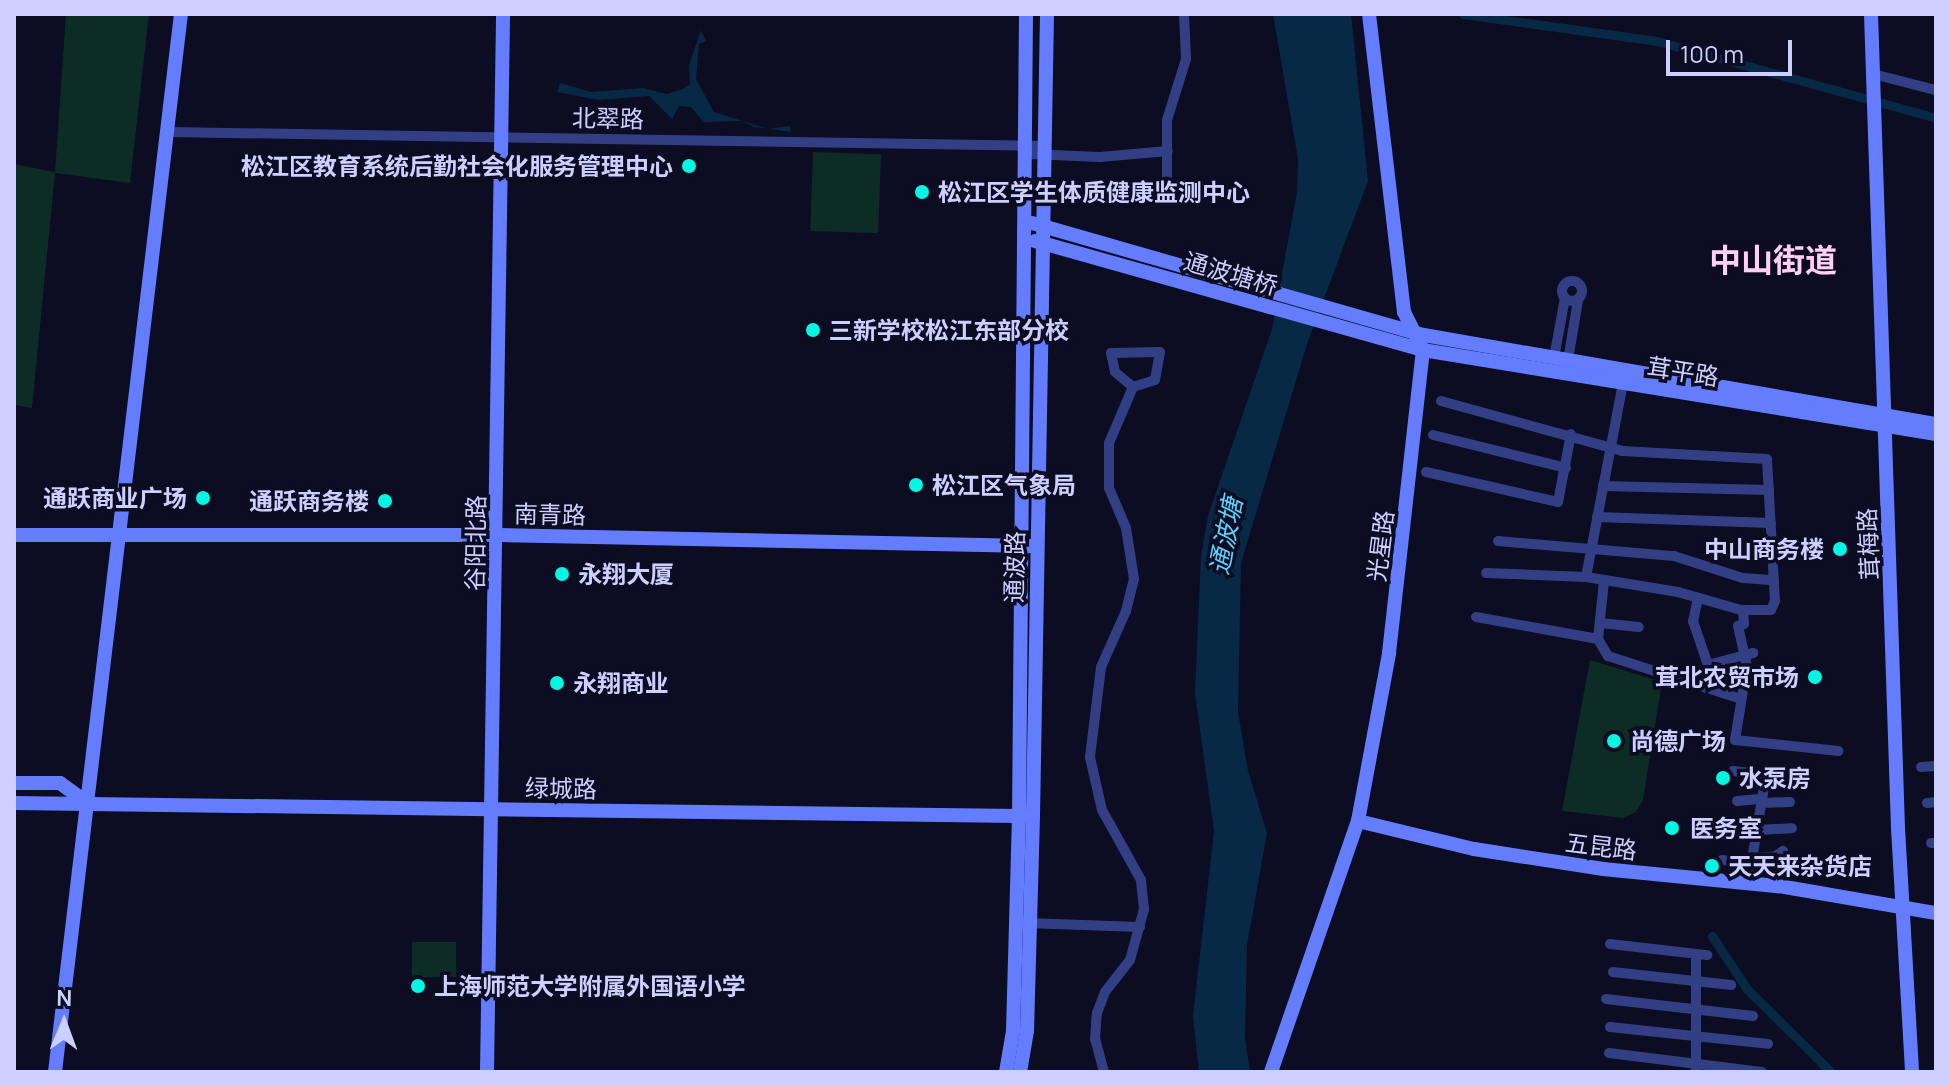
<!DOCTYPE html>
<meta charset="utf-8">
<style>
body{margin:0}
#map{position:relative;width:1950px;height:1086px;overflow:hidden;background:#0c0c22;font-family:Manrope,"Noto Sans SC",sans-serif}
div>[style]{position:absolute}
.green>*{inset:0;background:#0e2c26;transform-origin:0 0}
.water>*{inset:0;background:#082945}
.canal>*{height:9px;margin:-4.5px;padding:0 4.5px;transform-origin:4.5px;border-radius:4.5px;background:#082945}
.street>*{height:10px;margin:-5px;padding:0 5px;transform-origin:5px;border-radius:5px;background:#333f84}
.street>.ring{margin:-5px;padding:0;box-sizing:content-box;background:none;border:10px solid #333f84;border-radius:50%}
.secondary>*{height:14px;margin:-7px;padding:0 7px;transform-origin:7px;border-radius:7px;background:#647dff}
.dots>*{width:22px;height:22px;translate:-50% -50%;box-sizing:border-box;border:4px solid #0c0c22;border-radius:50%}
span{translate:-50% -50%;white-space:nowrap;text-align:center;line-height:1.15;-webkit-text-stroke:7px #0c0c22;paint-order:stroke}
.street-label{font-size:24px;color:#cdd0ff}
.poi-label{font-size:24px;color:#cdd0ff;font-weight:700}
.right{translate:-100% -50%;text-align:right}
.left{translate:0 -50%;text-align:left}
.water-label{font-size:26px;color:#5bd2ff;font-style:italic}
.district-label{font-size:32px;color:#ffcff6;font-weight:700}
.frame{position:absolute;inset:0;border:16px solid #cdd0ff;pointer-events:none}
.north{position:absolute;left:24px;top:982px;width:80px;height:80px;-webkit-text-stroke:6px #0c0c22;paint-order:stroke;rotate:1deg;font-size:22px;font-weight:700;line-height:32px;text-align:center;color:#cdd0ff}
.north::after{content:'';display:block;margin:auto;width:28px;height:36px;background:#cdd0ff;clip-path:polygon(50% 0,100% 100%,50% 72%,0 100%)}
.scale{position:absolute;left:1666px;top:40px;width:126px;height:36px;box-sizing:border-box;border:4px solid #cdd0ff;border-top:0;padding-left:10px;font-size:24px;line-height:28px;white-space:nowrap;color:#cdd0ff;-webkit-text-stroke:6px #0c0c22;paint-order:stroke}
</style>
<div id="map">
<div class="green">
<div style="clip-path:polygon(66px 14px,149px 14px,130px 183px,55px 173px,32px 408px,14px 405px,14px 164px,55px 172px)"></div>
<div style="left:813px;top:152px;width:68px;height:79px;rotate:2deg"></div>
<div style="clip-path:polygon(1590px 660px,1662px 682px,1643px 800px,1636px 812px,1623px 818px,1562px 811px)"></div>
<div style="left:412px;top:942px;width:44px;height:35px"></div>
</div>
<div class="water">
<div style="clip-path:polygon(1273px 14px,1351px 14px,1368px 181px,1307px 344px,1241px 563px,1238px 712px,1248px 771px,1267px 833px,1247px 945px,1245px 1038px,1250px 1072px,1199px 1072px,1193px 1016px,1214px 831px,1195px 693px,1201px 556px,1208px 516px,1272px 329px,1297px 192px,1298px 159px)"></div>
<div style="clip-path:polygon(701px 30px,706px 41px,699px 44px,696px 79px,714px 112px,768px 129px,790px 126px,791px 132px,754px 127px,742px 121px,704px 122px,691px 107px,679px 106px,672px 119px,649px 96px,599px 100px,557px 92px,560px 83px,591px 92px,643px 88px,667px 94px,683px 89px,690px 84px,689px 65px)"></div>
</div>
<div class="canal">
<div style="left:1463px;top:14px;width:196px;rotate:7.9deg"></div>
<div style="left:1657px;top:41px;width:289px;rotate:15.4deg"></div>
<div style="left:1712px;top:936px;width:64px;rotate:56.6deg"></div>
<div style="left:1747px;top:989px;width:118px;rotate:44.7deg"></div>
</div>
<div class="street">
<div style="left:1873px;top:74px;width:65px;rotate:14.3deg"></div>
<div style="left:170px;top:132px;width:875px;rotate:0.92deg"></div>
<div style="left:1028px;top:154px;width:72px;rotate:2.4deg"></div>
<div style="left:1100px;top:157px;width:68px;rotate:-5deg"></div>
<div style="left:1167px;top:178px;width:58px;rotate:-90deg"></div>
<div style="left:1167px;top:120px;width:64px;rotate:-72.7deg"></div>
<div style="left:1186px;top:59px;width:45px;rotate:-92.5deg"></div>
<div class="ring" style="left:1562px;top:281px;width:10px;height:10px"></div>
<div style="left:1554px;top:358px;width:61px;rotate:-79.6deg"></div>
<div style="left:1568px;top:360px;width:61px;rotate:-80.5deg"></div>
<div style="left:1441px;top:401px;width:188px;rotate:15.4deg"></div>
<div style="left:1622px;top:451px;width:145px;rotate:3.2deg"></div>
<div style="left:1767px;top:459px;width:142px;rotate:86.8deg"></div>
<div style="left:1775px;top:601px;width:10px;rotate:114deg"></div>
<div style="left:1771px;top:610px;width:30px;rotate:180deg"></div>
<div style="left:1741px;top:610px;width:66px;rotate:-164.1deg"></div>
<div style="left:1678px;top:592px;width:93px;rotate:-170.7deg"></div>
<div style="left:1586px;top:577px;width:100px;rotate:-177.7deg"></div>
<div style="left:1433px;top:435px;width:137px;rotate:13.9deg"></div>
<div style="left:1426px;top:472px;width:135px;rotate:12.8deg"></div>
<div style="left:1558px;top:502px;width:69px;rotate:-79.2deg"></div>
<div style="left:1603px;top:486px;width:166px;rotate:1.4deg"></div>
<div style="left:1597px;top:517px;width:174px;rotate:2deg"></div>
<div style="left:1498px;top:541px;width:177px;rotate:4.9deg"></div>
<div style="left:1674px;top:556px;width:72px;rotate:17.7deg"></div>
<div style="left:1743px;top:578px;width:31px;rotate:4deg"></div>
<div style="left:1586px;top:577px;width:197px;rotate:-79.2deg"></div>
<div style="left:1604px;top:581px;width:58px;rotate:95.9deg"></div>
<div style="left:1598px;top:639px;width:20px;rotate:60deg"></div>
<div style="left:1608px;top:656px;width:140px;rotate:17.9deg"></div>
<div style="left:1698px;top:598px;width:24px;rotate:102deg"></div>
<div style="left:1693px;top:621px;width:46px;rotate:71.2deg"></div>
<div style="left:1708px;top:665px;width:23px;rotate:95deg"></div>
<div style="left:1743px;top:610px;width:14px;rotate:86deg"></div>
<div style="left:1744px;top:624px;width:6px;rotate:162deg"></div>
<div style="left:1738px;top:626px;width:41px;rotate:77.3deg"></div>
<div style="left:1747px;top:666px;width:75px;rotate:99.2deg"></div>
<div style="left:1735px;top:740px;width:104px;rotate:6.1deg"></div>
<div style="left:1476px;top:617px;width:124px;rotate:10.2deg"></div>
<div style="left:1600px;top:623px;width:39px;rotate:6deg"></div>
<div style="left:1708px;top:665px;width:47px;rotate:-14.9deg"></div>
<div style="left:1921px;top:767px;width:15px;rotate:-4deg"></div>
<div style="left:1733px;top:771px;width:62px;rotate:6.4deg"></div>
<div style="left:1737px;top:801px;width:25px;rotate:-5deg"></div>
<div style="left:1761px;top:803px;width:29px;rotate:-2deg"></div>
<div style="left:1927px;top:803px;width:9px;rotate:-6deg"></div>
<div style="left:1729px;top:828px;width:29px;rotate:-4deg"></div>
<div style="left:1757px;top:830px;width:35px;rotate:-3deg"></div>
<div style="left:1931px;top:843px;width:5px"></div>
<div style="left:1752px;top:858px;width:22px;rotate:-3deg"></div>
<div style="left:1774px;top:857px;width:11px;rotate:-34deg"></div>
<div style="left:1722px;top:860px;width:29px;rotate:6deg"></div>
<div style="left:1748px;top:883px;width:109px;rotate:-80.5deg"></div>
<div style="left:1026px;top:923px;width:114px;rotate:2deg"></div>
<div style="left:1610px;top:944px;width:98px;rotate:6.5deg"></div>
<div style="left:1696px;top:954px;width:118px;rotate:90deg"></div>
<div style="left:1613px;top:972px;width:119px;rotate:6.3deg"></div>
<div style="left:1606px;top:999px;width:148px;rotate:6.6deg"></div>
<div style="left:1610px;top:1027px;width:159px;rotate:6.1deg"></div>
<div style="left:1609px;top:1053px;width:154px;rotate:7.1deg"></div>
<div style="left:1104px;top:1072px;width:34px;rotate:-105deg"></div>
<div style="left:1095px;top:1039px;width:26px;rotate:-86deg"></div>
<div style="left:1097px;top:1013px;width:22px;rotate:-69deg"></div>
<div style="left:1105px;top:992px;width:41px;rotate:-52deg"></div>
<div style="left:1130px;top:960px;width:53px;rotate:-74.6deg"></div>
<div style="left:1144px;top:909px;width:29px;rotate:-96deg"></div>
<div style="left:1141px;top:880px;width:80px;rotate:-119.1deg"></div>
<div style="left:1102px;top:810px;width:54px;rotate:-102.8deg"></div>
<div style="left:1090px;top:757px;width:91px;rotate:-83deg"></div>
<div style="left:1101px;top:667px;width:61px;rotate:-65.9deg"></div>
<div style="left:1126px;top:611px;width:33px;rotate:-76deg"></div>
<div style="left:1134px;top:579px;width:52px;rotate:-98.9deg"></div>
<div style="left:1126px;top:528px;width:43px;rotate:-113deg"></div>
<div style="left:1109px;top:488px;width:45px;rotate:-90deg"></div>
<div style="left:1109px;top:443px;width:61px;rotate:-66.8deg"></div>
<div style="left:1133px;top:387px;width:23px;rotate:-18deg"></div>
<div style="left:1155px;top:380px;width:28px;rotate:-80deg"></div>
<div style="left:1160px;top:352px;width:49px;rotate:178.8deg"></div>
<div style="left:1111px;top:353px;width:19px;rotate:78deg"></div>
<div style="left:1115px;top:372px;width:23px;rotate:40deg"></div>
</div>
<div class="secondary">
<div style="left:1871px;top:14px;width:814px;rotate:88.1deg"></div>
<div style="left:1898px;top:828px;width:244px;rotate:86.7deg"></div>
<div style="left:1032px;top:223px;width:402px;rotate:16deg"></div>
<div style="left:1418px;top:334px;width:526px;rotate:9.86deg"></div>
<div style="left:1035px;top:241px;width:403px;rotate:15.7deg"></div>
<div style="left:1423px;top:350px;width:520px;rotate:9.3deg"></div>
<div style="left:14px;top:535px;width:484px"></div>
<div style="left:498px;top:535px;width:534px;rotate:1.18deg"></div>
<div style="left:14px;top:783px;width:46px"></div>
<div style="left:60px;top:783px;width:34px;rotate:36deg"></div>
<div style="left:14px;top:803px;width:1011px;rotate:0.74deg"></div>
<div style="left:1358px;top:821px;width:119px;rotate:13.6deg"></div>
<div style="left:1474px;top:849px;width:131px;rotate:8.8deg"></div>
<div style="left:1603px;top:869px;width:183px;rotate:5.6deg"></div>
<div style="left:1785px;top:887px;width:153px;rotate:9.8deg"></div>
<div style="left:55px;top:1072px;width:1065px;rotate:-83.21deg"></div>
<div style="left:487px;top:1072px;width:1058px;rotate:-89.13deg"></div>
<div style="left:1006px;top:1072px;width:42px;rotate:-80.3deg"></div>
<div style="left:1013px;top:1031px;width:215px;rotate:-88.4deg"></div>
<div style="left:1019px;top:816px;width:802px;rotate:-89.5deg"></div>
<div style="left:1020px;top:1072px;width:42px;rotate:-80.3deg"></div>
<div style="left:1027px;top:1031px;width:215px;rotate:-88.4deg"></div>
<div style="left:1033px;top:816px;width:802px;rotate:-89deg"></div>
<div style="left:1271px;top:1072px;width:266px;rotate:-70.9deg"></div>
<div style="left:1358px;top:821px;width:171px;rotate:-79.5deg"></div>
<div style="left:1389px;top:653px;width:305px;rotate:-83.6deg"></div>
<div style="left:1423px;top:350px;width:42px;rotate:-116.6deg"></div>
<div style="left:1404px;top:312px;width:300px;rotate:-96.7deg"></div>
</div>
<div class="dots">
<div style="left:689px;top:166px;background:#00f8e2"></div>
<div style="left:922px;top:192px;background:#00f8e2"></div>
<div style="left:813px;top:330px;background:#00f8e2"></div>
<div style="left:916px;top:485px;background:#00f8e2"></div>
<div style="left:203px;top:498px;background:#00f8e2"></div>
<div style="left:385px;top:501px;background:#00f8e2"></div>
<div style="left:1840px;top:549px;background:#00f8e2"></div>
<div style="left:562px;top:574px;background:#00f8e2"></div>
<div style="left:1815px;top:677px;background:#00f8e2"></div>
<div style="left:557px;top:683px;background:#00f8e2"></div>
<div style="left:1614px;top:741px;background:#00f8e2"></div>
<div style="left:1723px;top:778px;background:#00f8e2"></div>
<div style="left:1672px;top:828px;background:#00f8e2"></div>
<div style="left:1712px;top:866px;background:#00f8e2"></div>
<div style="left:418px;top:986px;background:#00f8e2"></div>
</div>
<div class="street-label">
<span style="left:608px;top:118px;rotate:1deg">北翠路</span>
<span style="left:1231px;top:273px;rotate:16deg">通波塘桥</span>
<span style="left:1683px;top:371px;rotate:9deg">茸平路</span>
<span style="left:550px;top:514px;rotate:1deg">南青路</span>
<span style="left:475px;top:543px;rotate:-89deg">谷阳北路</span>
<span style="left:1868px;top:544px;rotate:-93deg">茸梅路</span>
<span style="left:1380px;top:546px;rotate:-83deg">光星路</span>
<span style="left:1014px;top:567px;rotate:-89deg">通波路</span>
<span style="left:561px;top:788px;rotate:1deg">绿城路</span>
<span style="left:1601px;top:846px;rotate:7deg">五昆路</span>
</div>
<div class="poi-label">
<span class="right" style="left:673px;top:166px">松江区教育系统后勤社会化服务管理中心</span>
<span class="left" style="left:938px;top:192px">松江区学生体质健康监测中心</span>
<span class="left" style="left:829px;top:330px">三新学校松江东部分校</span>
<span class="left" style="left:932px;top:485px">松江区气象局</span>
<span class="right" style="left:187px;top:498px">通跃商业广场</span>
<span class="right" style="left:369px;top:501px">通跃商务楼</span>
<span class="right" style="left:1824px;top:549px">中山商务楼</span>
<span class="left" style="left:578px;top:574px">永翔大厦</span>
<span class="right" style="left:1799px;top:677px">茸北农贸市场</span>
<span class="left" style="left:573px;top:683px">永翔商业</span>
<span class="left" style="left:1630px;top:741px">尚德广场</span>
<span class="left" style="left:1739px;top:778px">水泵房</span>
<span class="left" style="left:1690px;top:828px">医务室</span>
<span class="left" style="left:1728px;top:866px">天天来杂货店</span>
<span class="left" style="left:434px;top:986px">上海师范大学附属外国语小学</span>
</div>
<div class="water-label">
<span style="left:1226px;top:536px;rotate:-79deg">通波塘</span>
</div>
<div class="district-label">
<span style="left:1773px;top:260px">中山街道</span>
</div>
<div class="frame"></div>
<div class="north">N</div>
<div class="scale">100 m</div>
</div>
